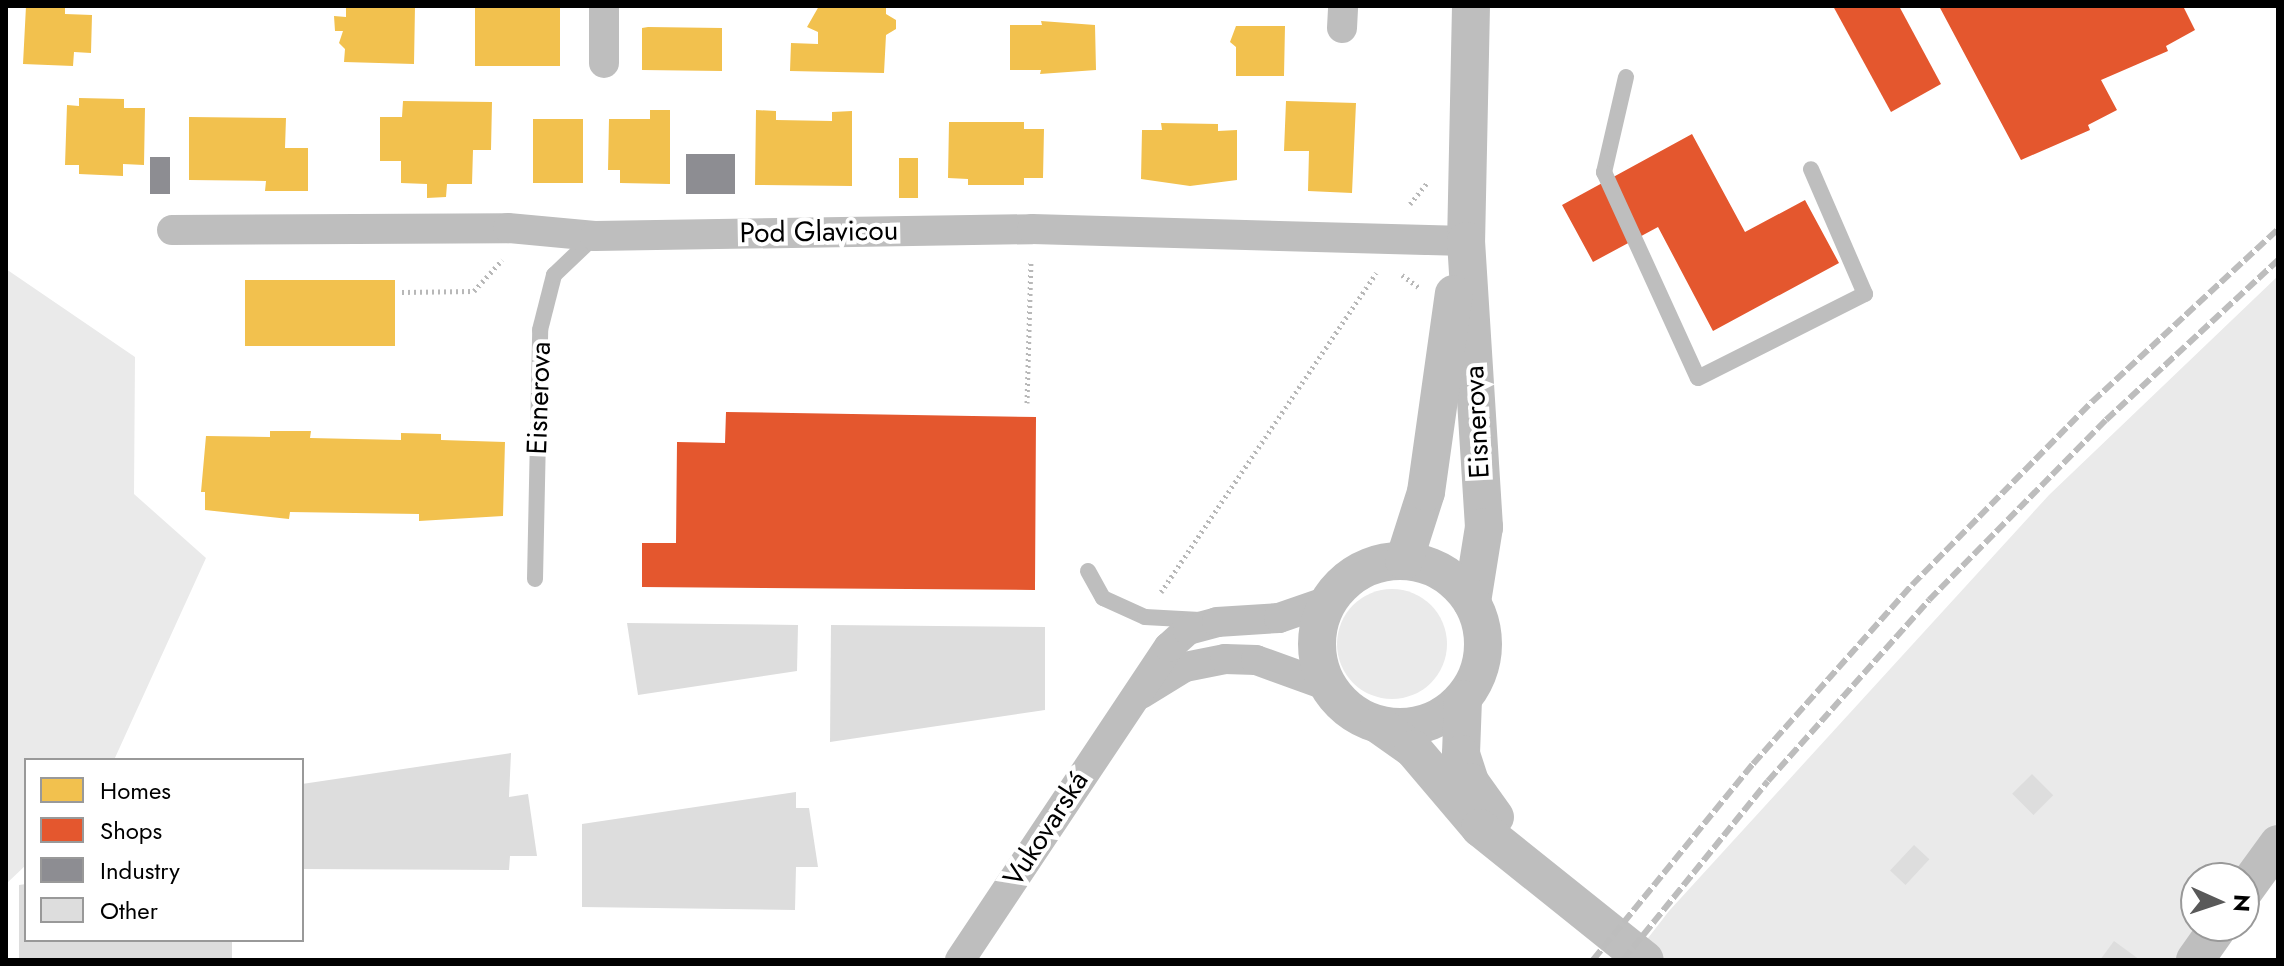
<!DOCTYPE html>
<meta charset="utf-8">
<style>
body{margin:0}
#map{position:relative;width:2284px;height:966px;overflow:hidden;background:#fff;font-family:Jost,sans-serif}
div>[style]{position:absolute}
.green>*{inset:0;background:#eaeaea}
.round{border-radius:50%}
.homes>*{inset:0;background:#f2c14e;transform-origin:0 0}
.shops>*{inset:0;background:#e4572e}
.industry>*{inset:0;background:#8d8d92;transform-origin:0 0}
.building>*{inset:0;background:#ddd;transform-origin:0 0}
.path>*{height:5px;margin-top:-2.5px;transform-origin:0;background:repeating-linear-gradient(90deg,#b8b8b8 0 2px,transparent 0 6px)}
.service>*{height:16px;margin:-8px;padding:0 8px;transform-origin:8px;border-radius:8px;background:#bebebe}
.minor>*{height:30px;margin:-15px;padding:0 15px;transform-origin:15px;border-radius:15px;background:#bebebe}
.tertiary>*{height:38px;margin:-19px;padding:0 19px;transform-origin:19px;border-radius:19px;background:#bebebe}
.tertiary>.ring{margin:-19px;padding:0;box-sizing:content-box;background:none;border:38px solid #bebebe;border-radius:50%}
.rail>*{height:6px;margin-top:-3px;transform-origin:0;background:repeating-linear-gradient(90deg,#bdbdbd 0 12px,transparent 0 16px)}
span{translate:-50% -50%;white-space:nowrap;text-align:center;line-height:1.15;-webkit-text-stroke:8px #fff;paint-order:stroke}
.street-label{font-size:28px;color:#000}
.frame{position:absolute;inset:0;border:8px solid #000;pointer-events:none}
.legend{position:absolute;left:24px;top:758px;width:280px;height:184px;box-sizing:border-box;background:#fff;border:2px solid #999;margin:0;padding:10px 14px;list-style:none;font-size:24px;color:#000}
.legend li{display:flex;align-items:center;gap:16px;height:40px}
.legend b{width:40px;border:2px solid #999}
.north{position:absolute;left:2180px;top:862px;width:80px;height:80px;box-sizing:border-box;background:#fff;border:2px solid #999;border-radius:50%;rotate:93deg;font-size:22px;font-weight:700;line-height:32px;text-align:center;color:#000}
.north::after{content:'';display:block;margin:auto;width:28px;height:36px;background:#595959;clip-path:polygon(50% 0,100% 100%,50% 72%,0 100%)}
</style>
<div id="map">
<div class="green">
<div style="clip-path:polygon(6px 269px,135px 357px,134px 494px,206px 558px,114px 760px,26px 760px,26px 865px,6px 884px)"></div>
<div style="clip-path:polygon(2278px 276px,2278px 844px,2244px 878px,2196px 878px,2195px 960px,1631px 960px,1669px 911px,2049px 495px)"></div>
<div class="round" style="left:1337px;top:589px;width:110px;height:110px"></div>
</div>
<div class="homes">
<div style="clip-path:polygon(26px 6px,65px 6px,65px 14px,92px 15px,91px 53px,74px 52px,73px 66px,23px 64px)"></div>
<div style="clip-path:polygon(346px 6px,415px 6px,414px 64px,344px 62px,345px 49px,339px 43px,343px 31px,335px 31px,334px 16px,346px 17px)"></div>
<div style="clip-path:polygon(819px 6px,886px 6px,886px 14px,896px 20px,896px 29px,886px 35px,884px 73px,790px 71px,791px 43px,818px 44px,818px 32px,807px 27px)"></div>
<div style="left:560px;top:8px;width:58px;height:85px;rotate:90deg"></div>
<div style="clip-path:polygon(1041px 21px,1095px 25px,1096px 70px,1040px 74px,1041px 70px,1010px 70px,1010px 25px,1042px 25px)"></div>
<div style="clip-path:polygon(1236px 26px,1285px 26px,1284px 76px,1236px 76px,1236px 47px,1230px 42px)"></div>
<div style="clip-path:polygon(648px 27px,722px 28px,722px 71px,642px 70px,642px 28px)"></div>
<div style="clip-path:polygon(79px 98px,124px 99px,124px 108px,145px 108px,144px 165px,123px 164px,123px 176px,79px 174px,79px 165px,65px 165px,67px 105px,79px 106px)"></div>
<div style="clip-path:polygon(403px 101px,492px 102px,491px 150px,473px 150px,472px 184px,447px 184px,446px 197px,427px 198px,427px 184px,401px 183px,401px 161px,380px 161px,380px 117px,402px 117px)"></div>
<div style="clip-path:polygon(1286px 101px,1356px 103px,1352px 193px,1308px 191px,1309px 151px,1284px 151px)"></div>
<div style="clip-path:polygon(650px 110px,670px 110px,670px 184px,620px 183px,620px 170px,608px 170px,609px 119px,650px 119px)"></div>
<div style="clip-path:polygon(756px 110px,776px 111px,776px 120px,832px 121px,832px 112px,852px 111px,852px 186px,755px 185px)"></div>
<div style="clip-path:polygon(189px 117px,286px 118px,285px 148px,308px 148px,308px 191px,265px 191px,266px 181px,189px 180px)"></div>
<div style="left:533px;top:119px;width:50px;height:64px"></div>
<div style="clip-path:polygon(949px 122px,1024px 122px,1024px 129px,1044px 129px,1043px 178px,1024px 178px,1024px 185px,968px 185px,968px 179px,948px 178px)"></div>
<div style="clip-path:polygon(1161px 123px,1218px 124px,1218px 131px,1237px 130px,1237px 180px,1190px 186px,1141px 179px,1142px 130px,1162px 130px)"></div>
<div style="left:899px;top:158px;width:19px;height:40px"></div>
<div style="left:245px;top:280px;width:150px;height:66px"></div>
<div style="clip-path:polygon(270px 431px,311px 431px,310px 438px,401px 440px,401px 433px,441px 434px,441px 440px,505px 442px,503px 516px,419px 521px,419px 514px,290px 512px,289px 519px,205px 510px,205px 492px,201px 492px,206px 436px,270px 437px)"></div>
</div>
<div class="shops">
<div style="clip-path:polygon(1833px 6px,1899px 6px,1941px 84px,1891px 112px)"></div>
<div style="clip-path:polygon(1939px 6px,2183px 6px,2195px 30px,2166px 46px,2168px 51px,2101px 80px,2117px 110px,2088px 125px,2090px 130px,2021px 160px)"></div>
<div style="clip-path:polygon(1692px 134px,1745px 232px,1805px 200px,1839px 263px,1713px 331px,1658px 227px,1593px 262px,1562px 205px)"></div>
<div style="clip-path:polygon(726px 412px,1036px 417px,1035px 590px,642px 587px,642px 543px,676px 543px,677px 442px,725px 443px)"></div>
</div>
<div class="industry">
<div style="left:735px;top:154px;width:40px;height:49px;rotate:90deg"></div>
<div style="left:150px;top:157px;width:20px;height:37px"></div>
</div>
<div class="building">
<div style="clip-path:polygon(627px 623px,798px 625px,797px 671px,638px 695px)"></div>
<div style="clip-path:polygon(831px 625px,1045px 627px,1045px 710px,830px 742px)"></div>
<div style="clip-path:polygon(511px 753px,509px 797px,528px 794px,537px 856px,510px 856px,509px 870px,302px 869px,302px 784px)"></div>
<div style="left:2032px;top:774px;width:30px;height:28px;rotate:45deg"></div>
<div style="clip-path:polygon(796px 792px,796px 808px,809px 808px,818px 867px,796px 867px,795px 910px,582px 907px,582px 824px)"></div>
<div style="left:1914px;top:845px;width:21px;height:35px;rotate:43deg"></div>
<div style="clip-path:polygon(26px 884px,26px 940px,232px 940px,232px 960px,19px 960px,19px 885px)"></div>
<div style="clip-path:polygon(2114px 941px,2140px 960px,2100px 960px)"></div>
</div>
<div class="path">
<div style="left:1410px;top:204px;width:28px;rotate:-51deg"></div>
<div style="left:1402px;top:275px;width:22px;rotate:36deg"></div>
<div style="left:402px;top:292px;width:72px;rotate:-0.8deg"></div>
<div style="left:474px;top:291px;width:42px;rotate:-47.9deg"></div>
<div style="left:1027px;top:403px;width:141px;rotate:-88.4deg"></div>
<div style="left:1161px;top:592px;width:385px;rotate:-56deg"></div>
</div>
<div class="service">
<div style="left:1626px;top:77px;width:98px;rotate:103deg"></div>
<div style="left:1604px;top:172px;width:226px;rotate:65.5deg"></div>
<div style="left:1698px;top:378px;width:187px;rotate:-26.7deg"></div>
<div style="left:1865px;top:294px;width:136px;rotate:-113.4deg"></div>
<div style="left:1088px;top:571px;width:31px;rotate:61deg"></div>
<div style="left:1103px;top:598px;width:46px;rotate:24.3deg"></div>
<div style="left:1145px;top:617px;width:55px;rotate:3.1deg"></div>
<div style="left:535px;top:579px;width:249px;rotate:-88.8deg"></div>
<div style="left:540px;top:330px;width:57px;rotate:-75.7deg"></div>
<div style="left:554px;top:275px;width:57px;rotate:-43.6deg"></div>
</div>
<div class="minor">
<div style="left:1342px;top:28px;width:22px;rotate:-87deg"></div>
<div style="left:604px;top:63px;width:57px;rotate:-90deg"></div>
<div style="left:172px;top:230px;width:336px;rotate:-0.3deg"></div>
<div style="left:508px;top:228px;width:87px;rotate:5.3deg"></div>
<div style="left:595px;top:236px;width:437px;rotate:-0.9deg"></div>
<div style="left:1032px;top:229px;width:434px;rotate:1.6deg"></div>
<div style="left:1141px;top:694px;width:52px;rotate:-31.5deg"></div>
<div style="left:1185px;top:667px;width:41px;rotate:-11.3deg"></div>
<div style="left:1225px;top:659px;width:31px;rotate:2deg"></div>
<div style="left:1256px;top:660px;width:77px;rotate:19.9deg"></div>
<div style="left:960px;top:960px;width:376px;rotate:-56.3deg"></div>
<div style="left:1169px;top:647px;width:25px;rotate:-42deg"></div>
<div style="left:1188px;top:630px;width:30px;rotate:-15deg"></div>
<div style="left:1217px;top:622px;width:62px;rotate:-3.7deg"></div>
<div style="left:1279px;top:618px;width:52px;rotate:-19.1deg"></div>
</div>
<div class="tertiary">
<div style="left:1471px;top:6px;width:235px;rotate:91.2deg"></div>
<div style="left:1466px;top:241px;width:287px;rotate:86.4deg"></div>
<div style="left:1484px;top:527px;width:76px;rotate:99.1deg"></div>
<div class="ring" style="left:1317px;top:561px;width:128px;height:128px"></div>
<div style="left:1404px;top:561px;width:72px;rotate:-72.3deg"></div>
<div style="left:1426px;top:492px;width:200px;rotate:-82deg"></div>
<div style="left:1463px;top:699px;width:55px;rotate:92.1deg"></div>
<div style="left:1461px;top:754px;width:29px;rotate:72deg"></div>
<div style="left:1470px;top:782px;width:43px;rotate:54.5deg"></div>
<div style="left:1379px;top:725px;width:42px;rotate:35.2deg"></div>
<div style="left:1413px;top:749px;width:104px;rotate:49.7deg"></div>
<div style="left:1480px;top:828px;width:211px;rotate:38.7deg"></div>
<div style="left:2244px;top:891px;width:58px;rotate:-54.1deg"></div>
<div style="left:2195px;top:960px;width:42px;rotate:-54.8deg"></div>
</div>
<div class="rail">
<div style="left:1593px;top:960px;width:253px;rotate:-50.8deg"></div>
<div style="left:1753px;top:764px;width:239px;rotate:-48.4deg"></div>
<div style="left:1912px;top:585px;width:257px;rotate:-45.5deg"></div>
<div style="left:2092px;top:402px;width:254px;rotate:-42.9deg"></div>
<div style="left:1623px;top:960px;width:230px;rotate:-51deg"></div>
<div style="left:1768px;top:781px;width:242px;rotate:-48.3deg"></div>
<div style="left:1929px;top:600px;width:252px;rotate:-45.5deg"></div>
<div style="left:2106px;top:420px;width:235px;rotate:-42.9deg"></div>
</div>
<div class="street-label">
<span style="left:819px;top:232px;rotate:-1deg">Pod Glavicou</span>
<span style="left:539px;top:398px;rotate:-88deg">Eisnerova</span>
<span style="left:1477px;top:422px;rotate:-93deg">Eisnerova</span>
<span style="left:1046px;top:829px;rotate:-57deg">Vukovarská</span>
</div>
<div class="frame"></div>
<ul class="legend">
<li><b style="height:22px;background:#f2c14e"></b>Homes</li>
<li><b style="height:22px;background:#e4572e"></b>Shops</li>
<li><b style="height:22px;background:#8d8d92"></b>Industry</li>
<li><b style="height:22px;background:#ddd"></b>Other</li>
</ul>
<div class="north">N</div>
</div>
